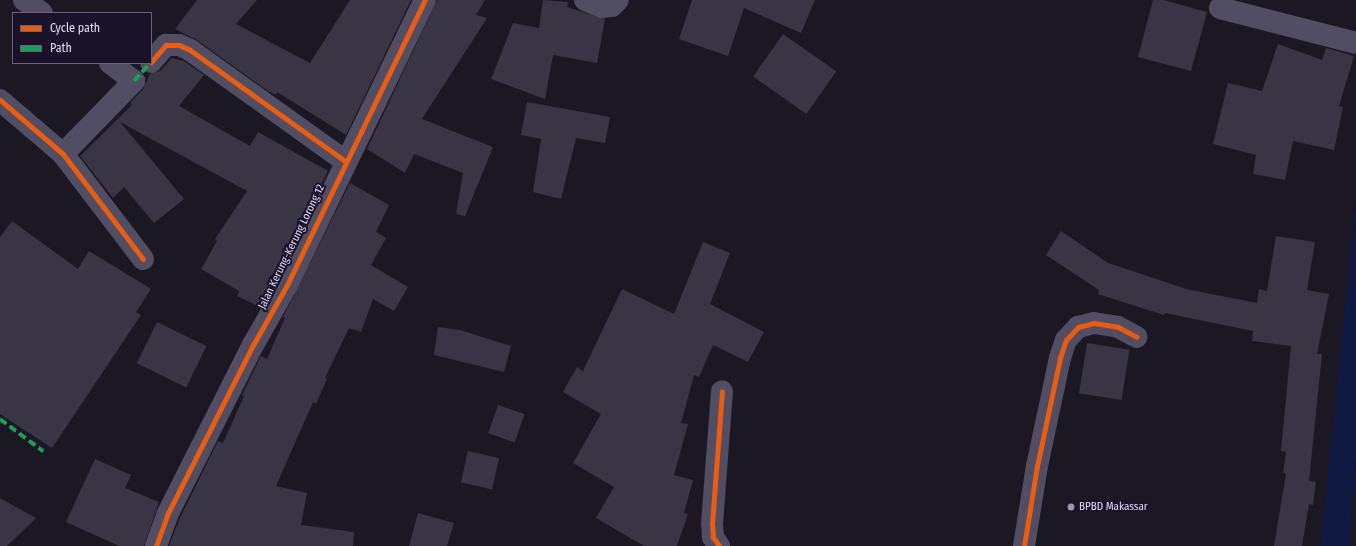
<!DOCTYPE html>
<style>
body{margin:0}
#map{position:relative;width:1356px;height:546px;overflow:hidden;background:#1b1723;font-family:"Fira Sans Condensed",sans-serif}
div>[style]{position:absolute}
.water>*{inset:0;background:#0f1941}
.building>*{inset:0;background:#3a3544;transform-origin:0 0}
.street>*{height:22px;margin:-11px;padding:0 11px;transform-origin:11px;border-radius:11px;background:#514d62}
.quiet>*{height:4px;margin-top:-2px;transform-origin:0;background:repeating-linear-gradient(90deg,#1a9f57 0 8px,transparent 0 12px)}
.cycleway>*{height:5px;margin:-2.5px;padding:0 2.5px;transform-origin:2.5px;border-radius:2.5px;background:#e95d12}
.dots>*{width:11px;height:11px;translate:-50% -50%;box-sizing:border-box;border:2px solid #191228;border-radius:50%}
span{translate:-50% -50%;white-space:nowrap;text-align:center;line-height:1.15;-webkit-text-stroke:4px #191228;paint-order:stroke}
.street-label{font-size:11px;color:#e4dbfd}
.poi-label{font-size:11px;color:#e4dbfd}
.left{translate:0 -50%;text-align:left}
.legend{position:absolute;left:12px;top:12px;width:140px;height:52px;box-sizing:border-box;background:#191228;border:1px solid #6a627d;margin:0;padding:5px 7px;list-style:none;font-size:12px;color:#e4dbfd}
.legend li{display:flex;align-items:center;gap:8px;height:20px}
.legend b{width:20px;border:1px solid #6a627d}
</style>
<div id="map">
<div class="water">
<div style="clip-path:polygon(1356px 200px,1356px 461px,1349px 546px,1320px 546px)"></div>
</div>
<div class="building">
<div style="clip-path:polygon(197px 0,257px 0,236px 24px,310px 63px,350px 0,411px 0,346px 135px,277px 92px,276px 95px,268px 91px,197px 40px,175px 29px)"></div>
<div style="clip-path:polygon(437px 0,485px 0,476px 15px,487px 18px,422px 119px,493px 147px,465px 216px,456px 214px,463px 173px,414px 154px,405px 173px,367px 149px)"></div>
<div style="clip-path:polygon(543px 0,568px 2px,567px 7px,605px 19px,597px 63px,553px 55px,545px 99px,491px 79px,513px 23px,539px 28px)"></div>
<div style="clip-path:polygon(692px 0,815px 0,801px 33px,744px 8px,728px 56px,679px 39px)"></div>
<div style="clip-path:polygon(1153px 0,1163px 0,1207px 12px,1191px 71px,1138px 57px)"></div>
<div style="left:783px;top:34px;width:65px;height:52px;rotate:35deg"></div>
<div style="clip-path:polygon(1278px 44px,1322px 60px,1326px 48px,1354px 56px,1339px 106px,1343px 107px,1334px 150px,1293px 141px,1285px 180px,1253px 174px,1256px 155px,1213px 144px,1228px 83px,1262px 91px)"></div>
<div style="clip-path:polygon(172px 58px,184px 61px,204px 75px,179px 106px,250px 146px,258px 132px,328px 171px,260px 307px,237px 296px,239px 291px,201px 269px,217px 241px,215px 239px,247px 191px,120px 122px,184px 199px,154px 223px,124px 187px,113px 198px,80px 156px,132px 105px,130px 103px,143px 89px,150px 74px,160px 71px)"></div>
<div style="clip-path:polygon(527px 102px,610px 117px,605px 143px,576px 138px,561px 199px,533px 192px,541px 139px,521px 135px)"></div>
<div style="clip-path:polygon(350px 183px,389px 205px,376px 232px,386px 238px,371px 265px,408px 287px,394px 311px,373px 299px,361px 332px,349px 328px,325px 378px,327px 379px,316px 404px,313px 402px,276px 486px,307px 493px,301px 525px,354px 532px,353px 546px,169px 546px,179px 520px,218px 441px,223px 443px,244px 396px,242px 395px,261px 356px,267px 359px,285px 318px,283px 317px)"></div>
<div style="clip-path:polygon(12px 221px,78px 269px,89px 251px,151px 289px,136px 312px,141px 315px,52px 448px,0 414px,0 237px)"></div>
<div style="clip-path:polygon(1061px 231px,1108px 263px,1186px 289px,1257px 303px,1259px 289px,1267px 291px,1276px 236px,1315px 242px,1307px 290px,1329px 294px,1317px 354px,1322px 354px,1309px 481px,1316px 482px,1313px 505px,1309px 504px,1302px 546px,1274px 546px,1286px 474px,1283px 473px,1286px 452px,1281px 451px,1291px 346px,1252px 341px,1253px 331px,1165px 313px,1164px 315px,1098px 294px,1099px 290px,1046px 255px)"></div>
<div style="clip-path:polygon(703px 242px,730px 253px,710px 304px,764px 332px,748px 362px,713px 345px,699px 377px,694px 375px,681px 423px,688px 424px,674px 475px,693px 480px,684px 513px,688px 514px,677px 546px,644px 546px,596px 518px,614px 487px,573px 463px,601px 414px,563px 392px,577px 367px,583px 371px,622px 289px,674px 314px)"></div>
<div style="left:157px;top:322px;width:55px;height:46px;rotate:26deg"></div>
<div style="clip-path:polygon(438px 327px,460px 330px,511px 346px,504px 372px,434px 355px)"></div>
<div style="left:1087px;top:343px;width:43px;height:51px;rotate:9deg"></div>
<div style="left:498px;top:405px;width:28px;height:30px;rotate:19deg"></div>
<div style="left:468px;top:451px;width:32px;height:32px;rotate:13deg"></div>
<div style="clip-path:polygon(95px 459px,131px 475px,125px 488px,159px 502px,144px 546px,119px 546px,66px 522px)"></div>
<div style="clip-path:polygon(0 498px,36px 518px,7px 546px,0 546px)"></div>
<div style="clip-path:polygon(418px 513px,454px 523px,447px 546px,409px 546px)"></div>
</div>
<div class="street">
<div style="left:24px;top:0;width:22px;rotate:36deg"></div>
<div style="left:585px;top:0;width:18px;rotate:22deg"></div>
<div style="left:602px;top:7px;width:10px;rotate:-6deg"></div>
<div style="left:612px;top:6px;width:8px;rotate:-45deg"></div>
<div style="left:1220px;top:8px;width:140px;rotate:14.4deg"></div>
<div style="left:151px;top:62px;width:23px;rotate:-49deg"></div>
<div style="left:166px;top:45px;width:13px"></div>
<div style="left:179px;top:45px;width:12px;rotate:24deg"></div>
<div style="left:190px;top:50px;width:191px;rotate:35.6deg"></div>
<div style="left:0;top:100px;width:83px;rotate:40.6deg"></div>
<div style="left:63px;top:154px;width:132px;rotate:52.7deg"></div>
<div style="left:63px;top:154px;width:102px;rotate:-45.8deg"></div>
<div style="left:134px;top:81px;width:30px;rotate:-143deg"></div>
<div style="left:156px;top:546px;width:33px;rotate:-70deg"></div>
<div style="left:167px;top:515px;width:191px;rotate:-63.2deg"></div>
<div style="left:253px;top:345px;width:69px;rotate:-60.5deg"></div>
<div style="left:287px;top:285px;width:317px;rotate:-64.2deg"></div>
<div style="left:719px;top:546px;width:11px;rotate:-124deg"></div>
<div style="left:713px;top:537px;width:13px;rotate:-94deg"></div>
<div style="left:712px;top:524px;width:133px;rotate:-85.7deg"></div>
<div style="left:1024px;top:546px;width:81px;rotate:-80.8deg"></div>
<div style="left:1037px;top:466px;width:110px;rotate:-78deg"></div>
<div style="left:1060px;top:358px;width:19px;rotate:-72deg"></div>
<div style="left:1066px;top:340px;width:18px;rotate:-47deg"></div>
<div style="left:1078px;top:327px;width:16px;rotate:-14deg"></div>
<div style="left:1094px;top:323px;width:24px;rotate:9deg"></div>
<div style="left:1118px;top:327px;width:21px;rotate:28deg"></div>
</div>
<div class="quiet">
<div style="left:134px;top:81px;width:24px;rotate:-48deg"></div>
<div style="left:0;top:419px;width:54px;rotate:36.7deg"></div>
</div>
<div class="cycleway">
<div style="left:151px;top:62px;width:23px;rotate:-49deg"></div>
<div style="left:166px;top:45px;width:13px"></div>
<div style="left:179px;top:45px;width:12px;rotate:24deg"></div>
<div style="left:190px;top:50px;width:191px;rotate:35.6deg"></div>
<div style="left:0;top:100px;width:83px;rotate:40.6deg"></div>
<div style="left:63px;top:154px;width:132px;rotate:52.7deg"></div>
<div style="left:156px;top:546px;width:33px;rotate:-70deg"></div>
<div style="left:167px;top:515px;width:191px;rotate:-63.2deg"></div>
<div style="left:253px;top:345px;width:69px;rotate:-60.5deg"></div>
<div style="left:287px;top:285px;width:317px;rotate:-64.2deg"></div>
<div style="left:719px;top:546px;width:11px;rotate:-124deg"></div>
<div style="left:713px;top:537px;width:13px;rotate:-94deg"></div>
<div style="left:712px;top:524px;width:133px;rotate:-85.7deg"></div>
<div style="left:1024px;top:546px;width:81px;rotate:-80.8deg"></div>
<div style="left:1037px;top:466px;width:110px;rotate:-78deg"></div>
<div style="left:1060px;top:358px;width:19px;rotate:-72deg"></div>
<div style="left:1066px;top:340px;width:18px;rotate:-47deg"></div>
<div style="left:1078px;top:327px;width:16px;rotate:-14deg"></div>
<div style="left:1094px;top:323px;width:24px;rotate:9deg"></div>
<div style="left:1118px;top:327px;width:21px;rotate:28deg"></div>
</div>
<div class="dots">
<div style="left:1071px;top:507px;background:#9e96b1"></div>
</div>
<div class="street-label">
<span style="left:292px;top:247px;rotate:-64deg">Jalan Kerung-Kerung Lorong 12</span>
</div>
<div class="poi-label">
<span class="left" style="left:1079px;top:507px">BPBD Makassar</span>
</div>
<ul class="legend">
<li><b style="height:5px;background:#e95d12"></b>Cycle path</li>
<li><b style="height:5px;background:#1a9f57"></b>Path</li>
</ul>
</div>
